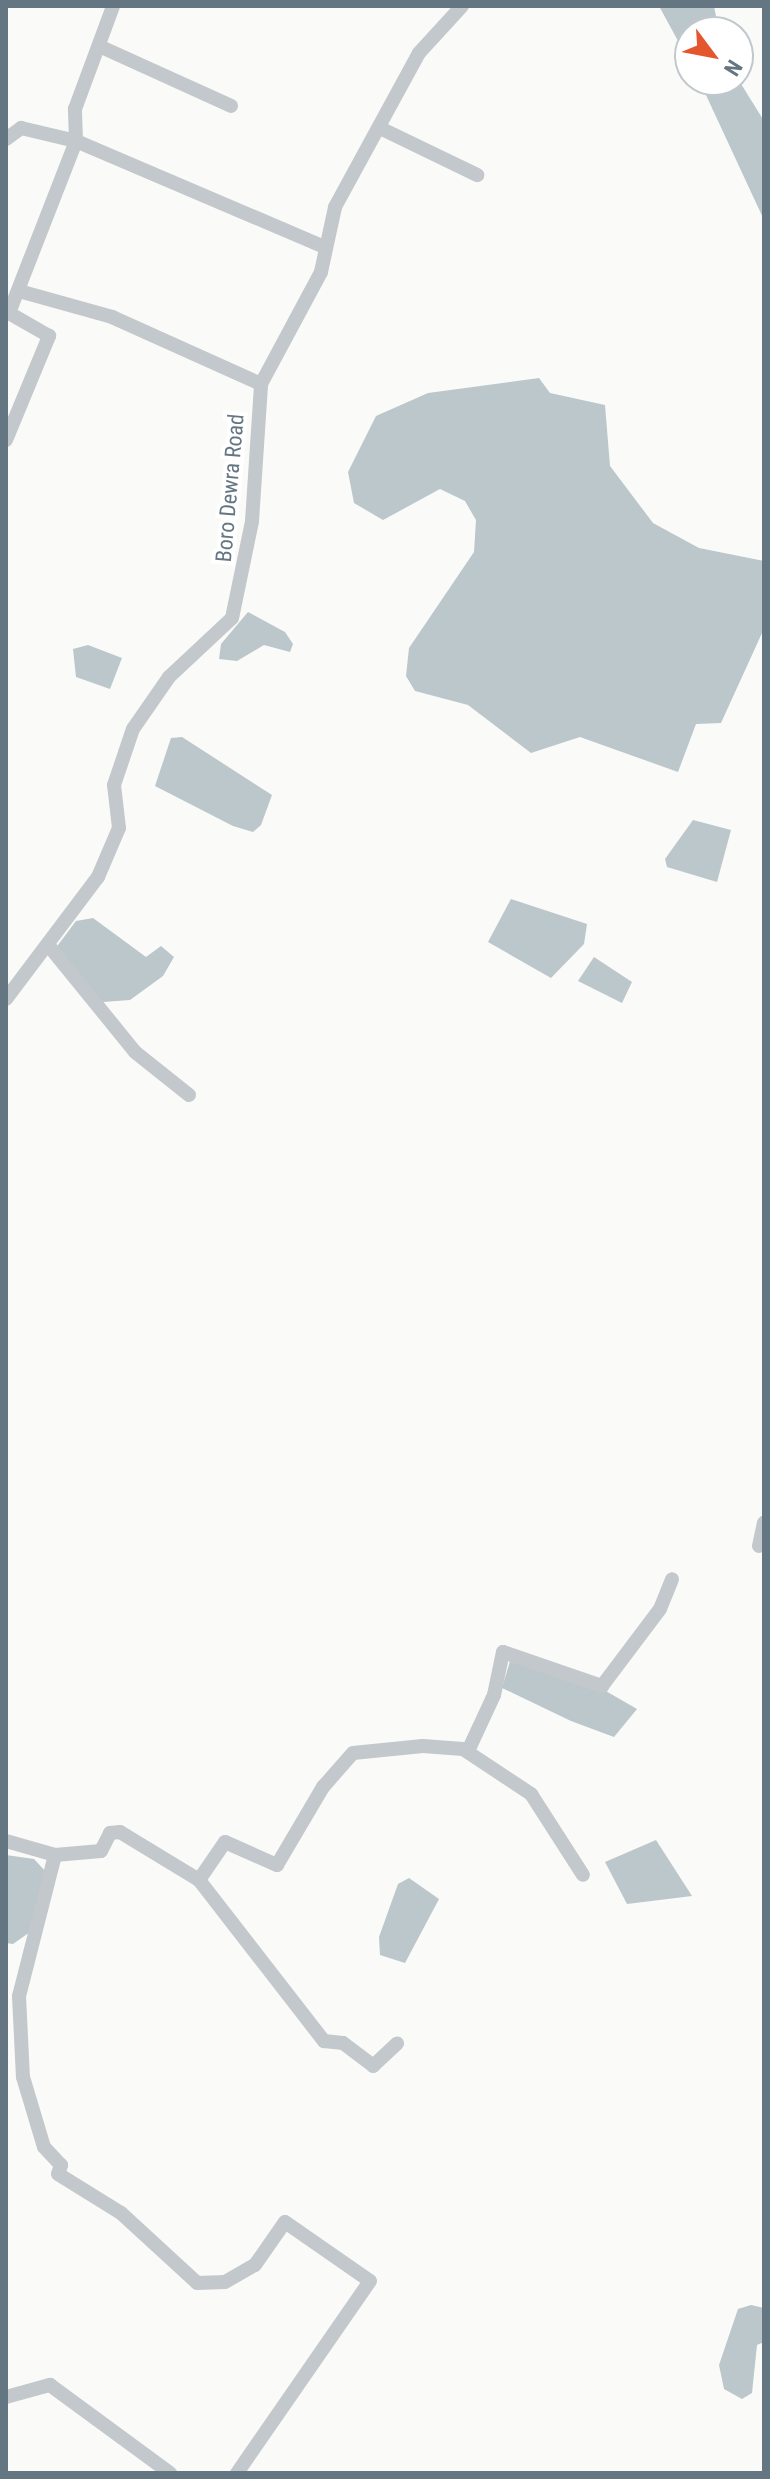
<!DOCTYPE html>
<style>
body{margin:0}
#map{position:relative;width:770px;height:2479px;overflow:hidden;background:#fafaf8;font-family:"Roboto Condensed",sans-serif}
div>[style]{position:absolute}
.water>*{inset:0;background:#bbc7cb}
.minor>*{height:14px;margin:-7px;padding:0 7px;transform-origin:7px;border-radius:7px;background:#c3c8cc}
span{translate:-50% -50%;white-space:nowrap;text-align:center;line-height:1.15;-webkit-text-stroke:8px #fff;paint-order:stroke}
.street-label{font-size:22px;color:#657683}
.frame{position:absolute;inset:0;border:8px solid #657683;pointer-events:none}
.north{position:absolute;left:674px;top:16px;width:80px;height:80px;box-sizing:border-box;background:#fff;border:2px solid #c1c8cd;border-radius:50%;rotate:122deg;font-size:22px;font-weight:700;line-height:32px;text-align:center;color:#657683}
.north::after{content:'';display:block;margin:auto;width:28px;height:36px;background:#e4572e;clip-path:polygon(50% 0,100% 100%,50% 72%,0 100%)}
</style>
<div id="map">
<div class="water">
<div style="clip-path:polygon(659px 6px,714px 6px,719px 32px,690px 32px,690px 63px)"></div>
<div style="clip-path:polygon(738px 79px,764px 121px,764px 220px,699px 80px)"></div>
<div style="clip-path:polygon(539px 378px,550px 393px,605px 405px,610px 466px,653px 523px,699px 548px,764px 561px,762px 633px,721px 723px,696px 724px,678px 772px,580px 737px,531px 753px,468px 705px,415px 691px,406px 676px,409px 648px,474px 552px,476px 520px,465px 501px,440px 489px,383px 520px,354px 503px,348px 472px,376px 416px,428px 393px)"></div>
<div style="clip-path:polygon(248px 612px,285px 632px,293px 644px,290px 652px,264px 645px,237px 661px,219px 659px,221px 644px)"></div>
<div style="clip-path:polygon(88px 645px,122px 658px,110px 689px,76px 677px,73px 649px)"></div>
<div style="clip-path:polygon(182px 737px,272px 795px,261px 825px,253px 832px,233px 826px,155px 786px,171px 738px)"></div>
<div style="clip-path:polygon(693px 820px,731px 830px,717px 882px,667px 867px,665px 859px)"></div>
<div style="clip-path:polygon(511px 899px,587px 924px,584px 944px,551px 978px,488px 942px)"></div>
<div style="clip-path:polygon(93px 918px,146px 957px,161px 946px,174px 957px,163px 976px,130px 1000px,103px 1002px,55px 949px,76px 921px)"></div>
<div style="clip-path:polygon(594px 957px,632px 982px,622px 1003px,578px 981px)"></div>
<div style="clip-path:polygon(511px 1658px,604px 1690px,637px 1709px,614px 1737px,571px 1721px,502px 1688px)"></div>
<div style="clip-path:polygon(656px 1840px,692px 1896px,627px 1904px,605px 1862px)"></div>
<div style="clip-path:polygon(6px 1855px,34px 1859px,46px 1872px,30px 1932px,13px 1944px,6px 1943px)"></div>
<div style="clip-path:polygon(409px 1878px,439px 1899px,405px 1963px,380px 1955px,379px 1937px,398px 1884px)"></div>
<div style="clip-path:polygon(751px 2305px,764px 2308px,764px 2342px,757px 2345px,752px 2393px,742px 2399px,724px 2389px,719px 2365px,738px 2309px)"></div>
</div>
<div class="minor">
<div style="left:99px;top:46px;width:145px;rotate:24.4deg"></div>
<div style="left:382px;top:129px;width:106px;rotate:25.8deg"></div>
<div style="left:6px;top:139px;width:19px;rotate:-36deg"></div>
<div style="left:21px;top:128px;width:57px;rotate:13.3deg"></div>
<div style="left:76px;top:141px;width:271px;rotate:23.1deg"></div>
<div style="left:19px;top:291px;width:97px;rotate:15.6deg"></div>
<div style="left:112px;top:317px;width:163px;rotate:24.2deg"></div>
<div style="left:6px;top:440px;width:113px;rotate:-67.5deg"></div>
<div style="left:49px;top:336px;width:46px;rotate:-150.1deg"></div>
<div style="left:9px;top:313px;width:185px;rotate:-68.7deg"></div>
<div style="left:76px;top:141px;width:32px;rotate:-92deg"></div>
<div style="left:75px;top:109px;width:110px;rotate:-69.7deg"></div>
<div style="left:49px;top:946px;width:136px;rotate:50.9deg"></div>
<div style="left:135px;top:1052px;width:69px;rotate:38.5deg"></div>
<div style="left:6px;top:999px;width:153px;rotate:-53deg"></div>
<div style="left:98px;top:877px;width:53px;rotate:-66.8deg"></div>
<div style="left:119px;top:828px;width:43px;rotate:-96.6deg"></div>
<div style="left:114px;top:785px;width:59px;rotate:-71.3deg"></div>
<div style="left:133px;top:729px;width:63px;rotate:-55.3deg"></div>
<div style="left:169px;top:677px;width:86px;rotate:-43.1deg"></div>
<div style="left:232px;top:618px;width:99px;rotate:-78.3deg"></div>
<div style="left:252px;top:521px;width:137px;rotate:-86.2deg"></div>
<div style="left:261px;top:384px;width:127px;rotate:-61.8deg"></div>
<div style="left:321px;top:272px;width:66px;rotate:-77.8deg"></div>
<div style="left:335px;top:207px;width:175px;rotate:-61.4deg"></div>
<div style="left:419px;top:53px;width:64px;rotate:-47.5deg"></div>
<div style="left:759px;top:1546px;width:24px;rotate:-78deg"></div>
<div style="left:468px;top:1751px;width:62px;rotate:-65.1deg"></div>
<div style="left:494px;top:1695px;width:44px;rotate:-78.2deg"></div>
<div style="left:503px;top:1652px;width:105px;rotate:19deg"></div>
<div style="left:602px;top:1686px;width:96px;rotate:-53deg"></div>
<div style="left:660px;top:1609px;width:32px;rotate:-68deg"></div>
<div style="left:6px;top:1841px;width:51px;rotate:15.9deg"></div>
<div style="left:55px;top:1855px;width:46px;rotate:-5deg"></div>
<div style="left:101px;top:1851px;width:20px;rotate:-63deg"></div>
<div style="left:110px;top:1833px;width:10px;rotate:-6deg"></div>
<div style="left:120px;top:1832px;width:92px;rotate:31.3deg"></div>
<div style="left:199px;top:1880px;width:46px;rotate:-55.6deg"></div>
<div style="left:225px;top:1842px;width:57px;rotate:23.9deg"></div>
<div style="left:277px;top:1865px;width:91px;rotate:-59.5deg"></div>
<div style="left:323px;top:1787px;width:45px;rotate:-48.6deg"></div>
<div style="left:353px;top:1753px;width:70px;rotate:-5.7deg"></div>
<div style="left:423px;top:1746px;width:40px;rotate:4.3deg"></div>
<div style="left:463px;top:1749px;width:82px;rotate:33.5deg"></div>
<div style="left:531px;top:1794px;width:96px;rotate:57.3deg"></div>
<div style="left:55px;top:1855px;width:146px;rotate:104.3deg"></div>
<div style="left:19px;top:1996px;width:81px;rotate:87.2deg"></div>
<div style="left:23px;top:2077px;width:73px;rotate:73.3deg"></div>
<div style="left:44px;top:2147px;width:25px;rotate:47deg"></div>
<div style="left:61px;top:2165px;width:9px;rotate:108deg"></div>
<div style="left:58px;top:2174px;width:74px;rotate:31.8deg"></div>
<div style="left:121px;top:2213px;width:103px;rotate:42.6deg"></div>
<div style="left:197px;top:2283px;width:28px;rotate:-2deg"></div>
<div style="left:225px;top:2282px;width:34px;rotate:-30deg"></div>
<div style="left:255px;top:2265px;width:52px;rotate:-55.1deg"></div>
<div style="left:285px;top:2222px;width:103px;rotate:34.8deg"></div>
<div style="left:370px;top:2281px;width:234px;rotate:124.7deg"></div>
<div style="left:199px;top:1880px;width:204px;rotate:52.2deg"></div>
<div style="left:324px;top:2041px;width:19px;rotate:6deg"></div>
<div style="left:343px;top:2043px;width:38px;rotate:37deg"></div>
<div style="left:373px;top:2066px;width:33px;rotate:-43deg"></div>
<div style="left:6px;top:2397px;width:46px;rotate:-15.3deg"></div>
<div style="left:50px;top:2385px;width:149px;rotate:36.3deg"></div>
</div>
<div class="street-label">
<span style="left:230px;top:488px;rotate:-85deg">Boro Dewra Road</span>
</div>
<div class="frame"></div>
<div class="north">N</div>
</div>
